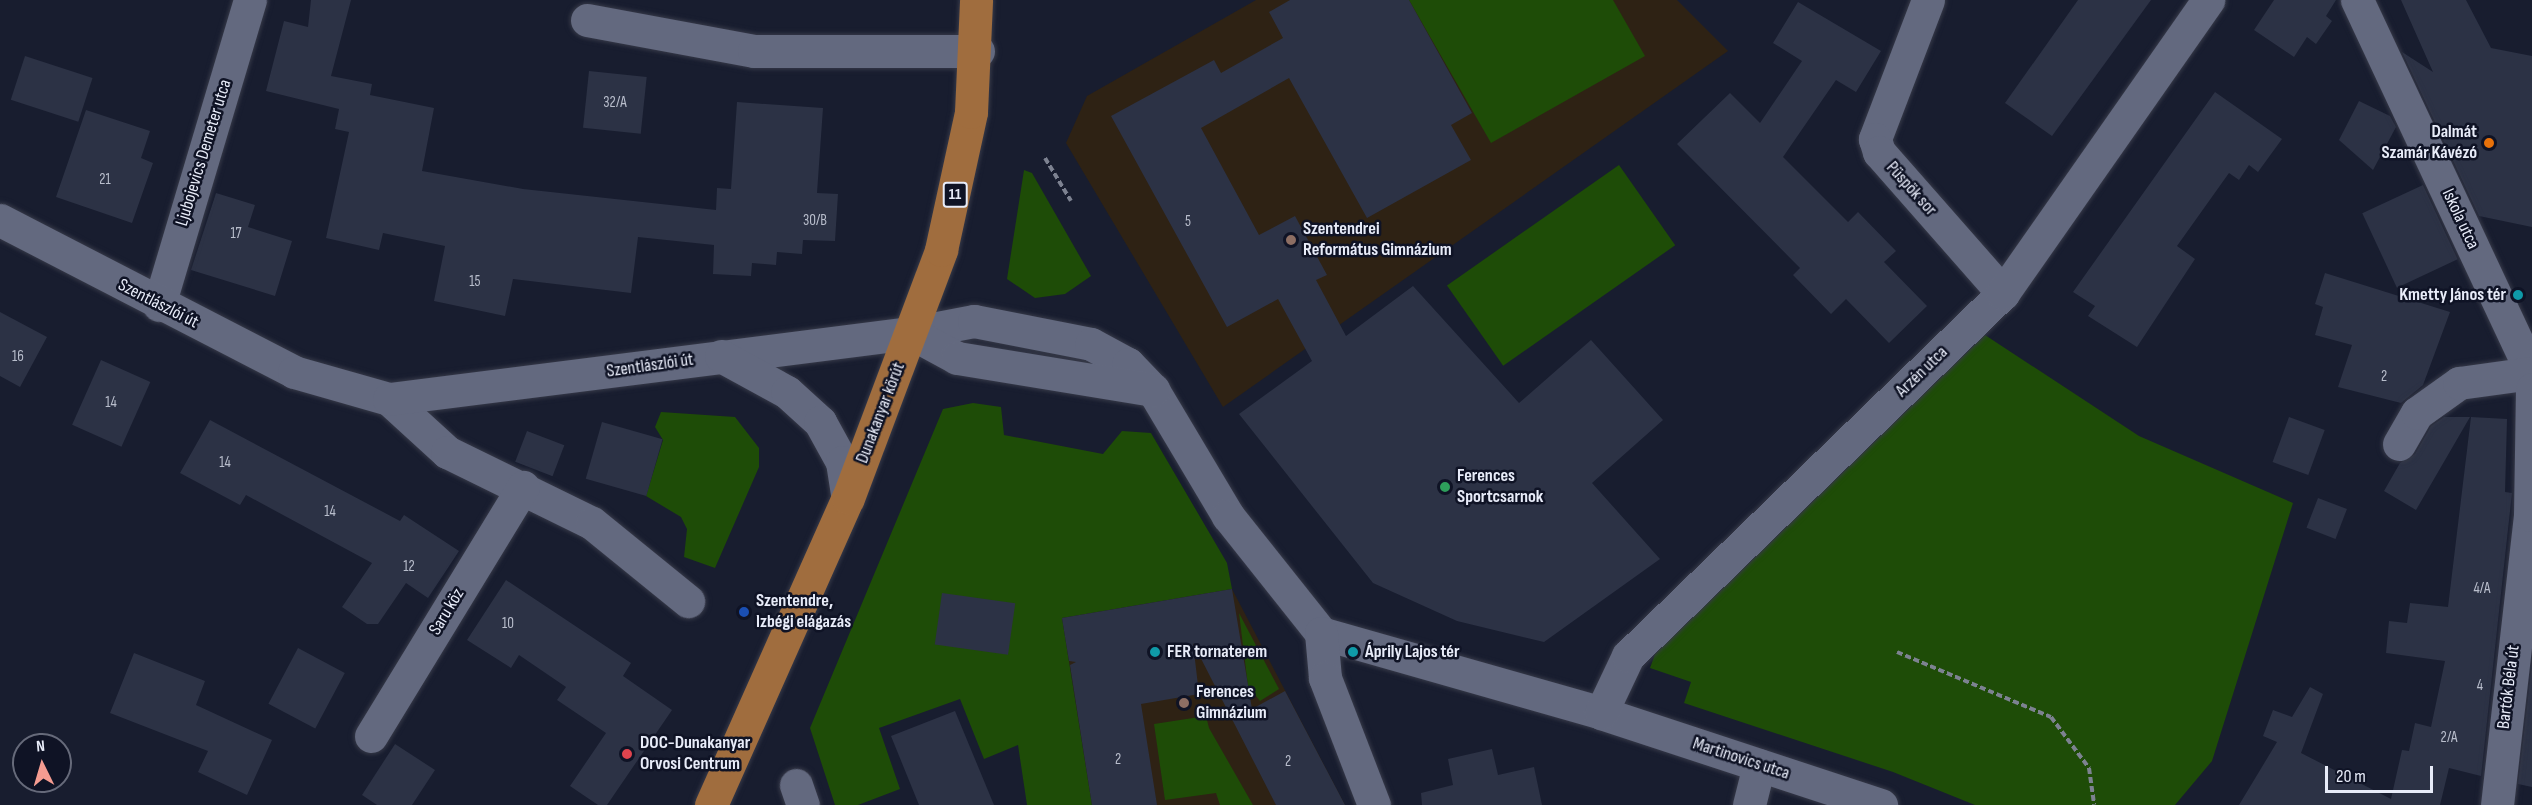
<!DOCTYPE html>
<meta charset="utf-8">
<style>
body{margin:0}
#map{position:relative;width:2532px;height:805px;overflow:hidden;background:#181d2f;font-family:"Sofia Sans Condensed",sans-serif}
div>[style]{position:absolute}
.education>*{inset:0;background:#2e2214}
.green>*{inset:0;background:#1e4c07;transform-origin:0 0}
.building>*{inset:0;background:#2c3245;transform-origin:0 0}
.path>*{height:4px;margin-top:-2px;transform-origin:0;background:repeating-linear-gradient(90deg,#7d8291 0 6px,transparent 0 9px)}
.roads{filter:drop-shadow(0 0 2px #363948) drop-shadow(0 0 2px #363948)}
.minor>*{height:33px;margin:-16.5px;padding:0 16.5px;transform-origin:16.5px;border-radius:16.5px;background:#63697f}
.secondary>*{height:33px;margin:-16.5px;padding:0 16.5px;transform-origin:16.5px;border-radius:16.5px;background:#63697f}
.primary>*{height:33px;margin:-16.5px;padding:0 16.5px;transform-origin:16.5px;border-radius:16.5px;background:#a06d3e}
.dots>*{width:16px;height:16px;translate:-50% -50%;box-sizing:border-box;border:3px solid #0f1325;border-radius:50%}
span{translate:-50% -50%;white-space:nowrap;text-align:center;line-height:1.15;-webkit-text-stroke:5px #0f1325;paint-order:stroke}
.number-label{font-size:15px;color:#b9becc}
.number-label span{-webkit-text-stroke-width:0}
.shield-label span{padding:2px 4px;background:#0f1325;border:2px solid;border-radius:4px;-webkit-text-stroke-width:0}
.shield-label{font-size:16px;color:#e8ecf9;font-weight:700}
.poi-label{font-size:18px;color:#e8ecf9;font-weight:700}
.right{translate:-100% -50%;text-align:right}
.left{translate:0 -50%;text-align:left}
.street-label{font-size:18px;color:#e8ecf9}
.north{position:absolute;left:12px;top:733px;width:60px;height:60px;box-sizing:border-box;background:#0f1325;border:2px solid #666a7a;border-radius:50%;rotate:355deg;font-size:16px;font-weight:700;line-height:24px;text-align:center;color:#e8ecf9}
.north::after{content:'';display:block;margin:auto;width:21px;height:27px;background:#f59c91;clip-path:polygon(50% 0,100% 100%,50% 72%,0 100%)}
.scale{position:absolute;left:2325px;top:766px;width:108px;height:27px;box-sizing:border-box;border:3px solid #e8ecf9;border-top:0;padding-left:8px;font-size:18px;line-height:21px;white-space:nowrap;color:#e8ecf9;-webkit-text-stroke:4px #0f1325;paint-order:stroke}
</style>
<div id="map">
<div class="education">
<div style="clip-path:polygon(1256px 0,1677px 0,1728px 51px,1223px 407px,1066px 143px,1087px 96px)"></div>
<div style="clip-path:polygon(1232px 589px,1345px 805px,1092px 805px,1062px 618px)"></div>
</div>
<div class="green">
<div style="clip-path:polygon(1409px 0,1613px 0,1645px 56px,1491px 143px)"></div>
<div style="left:1619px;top:165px;width:98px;height:210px;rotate:55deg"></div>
<div style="clip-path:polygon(1024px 170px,1032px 173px,1091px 276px,1065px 294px,1035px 298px,1007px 279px)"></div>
<div style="clip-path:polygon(1985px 335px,2139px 436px,2293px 503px,2212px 761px,2175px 805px,1975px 805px,1893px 772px,1684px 703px,1691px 682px,1650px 668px,1655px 654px)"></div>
<div style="clip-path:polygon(973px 403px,1001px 407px,1004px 435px,1103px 454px,1122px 431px,1151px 433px,1227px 563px,1232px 589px,1062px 618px,1092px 805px,1027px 805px,1018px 745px,984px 759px,960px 699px,879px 728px,900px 789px,858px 805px,835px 805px,810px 728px,943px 409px)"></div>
<div style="clip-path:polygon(661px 412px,735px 417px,759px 448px,759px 467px,715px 568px,684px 557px,687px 529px,681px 517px,646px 496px,663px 440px,655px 427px)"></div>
<div style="clip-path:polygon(1239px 613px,1279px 689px,1260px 701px,1248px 686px)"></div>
<div style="clip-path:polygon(1206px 716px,1209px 728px,1253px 805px,1220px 805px,1216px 793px,1165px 800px,1154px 724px)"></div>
</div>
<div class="building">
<div style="clip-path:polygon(311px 0,351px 0,331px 76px,372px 84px,370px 95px,434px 108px,422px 171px,523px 189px,716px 210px,717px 188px,731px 189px,737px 102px,823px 108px,817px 193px,838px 194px,835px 241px,803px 240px,802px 254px,777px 252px,776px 265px,752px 263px,751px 276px,713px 274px,714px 245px,638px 237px,631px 293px,513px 279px,505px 316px,434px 301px,445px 246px,383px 233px,379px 250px,326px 238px,349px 132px,335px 129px,339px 109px,266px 91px,284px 21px,308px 27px)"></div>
<div style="clip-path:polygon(1290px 0,1409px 0,1472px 113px,1451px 125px,1471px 160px,1367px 218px,1289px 78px,1201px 128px,1259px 235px,1295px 216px,1327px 275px,1316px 280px,1346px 336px,1413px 286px,1519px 403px,1591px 340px,1663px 420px,1592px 483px,1660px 559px,1544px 642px,1457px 621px,1373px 583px,1239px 414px,1312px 361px,1278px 299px,1227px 327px,1111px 116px,1214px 60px,1221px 73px,1283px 38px,1269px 12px)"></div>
<div style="clip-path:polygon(2078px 0,2151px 0,2052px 136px,2005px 103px)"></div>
<div style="clip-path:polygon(2274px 0,2336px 0,2326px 16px,2332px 21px,2316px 44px,2307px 37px,2294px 57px,2254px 30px)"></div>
<div style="clip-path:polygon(2401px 0,2466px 0,2491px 48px,2532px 56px,2532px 227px,2479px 216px,2402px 52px,2433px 72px)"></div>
<div style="clip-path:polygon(1798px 2px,1881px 51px,1856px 92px,1836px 80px,1783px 157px,1848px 222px,1858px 212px,1896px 251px,1884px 262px,1927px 306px,1889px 343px,1846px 299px,1831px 314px,1793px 275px,1800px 268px,1677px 144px,1730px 93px,1760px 123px,1802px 61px,1773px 43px)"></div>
<div style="left:25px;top:56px;width:71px;height:46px;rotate:18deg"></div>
<div style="left:589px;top:71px;width:58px;height:57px;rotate:6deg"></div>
<div style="clip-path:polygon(2215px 92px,2282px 139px,2258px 172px,2249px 165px,2239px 180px,2229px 173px,2177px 246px,2195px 259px,2137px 347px,2088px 316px,2095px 306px,2073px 292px)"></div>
<div style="clip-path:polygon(2359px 101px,2390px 116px,2396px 127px,2373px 170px,2339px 140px)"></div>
<div style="clip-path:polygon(86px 110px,150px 131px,141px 158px,153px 163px,132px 223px,56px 197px)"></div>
<div style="left:2423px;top:185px;width:82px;height:67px;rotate:65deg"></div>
<div style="clip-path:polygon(216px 193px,255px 205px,248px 227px,292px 241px,275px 296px,191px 270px)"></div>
<div style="clip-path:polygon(2325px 273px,2450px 312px,2423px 385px,2401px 403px,2338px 387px,2352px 345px,2315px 335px,2323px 307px,2315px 304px)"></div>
<div style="clip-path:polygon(0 312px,47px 337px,20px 387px,0 376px)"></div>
<div style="left:101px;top:360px;width:54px;height:71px;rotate:24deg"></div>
<div style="left:2289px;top:417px;width:38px;height:48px;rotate:20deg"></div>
<div style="clip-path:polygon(2444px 417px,2470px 417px,2416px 510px,2384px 491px,2400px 463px,2415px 454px,2431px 426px)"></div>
<div style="clip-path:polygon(2471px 417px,2507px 419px,2505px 492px,2512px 493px,2481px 776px,2449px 768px,2440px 805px,2239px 805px,2277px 742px,2263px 736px,2273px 710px,2292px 717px,2310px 687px,2323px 694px,2301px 753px,2391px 799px,2402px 750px,2409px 751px,2415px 723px,2431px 727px,2445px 661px,2386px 653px,2389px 621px,2407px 623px,2410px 603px,2448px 607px)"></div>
<div style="clip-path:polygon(210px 420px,400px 521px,404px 515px,459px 551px,428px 598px,406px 583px,378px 624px,367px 624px,342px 607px,372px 563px,246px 495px,240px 505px,180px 473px)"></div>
<div style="left:602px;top:422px;width:63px;height:59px;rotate:16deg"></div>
<div style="left:527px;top:431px;width:40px;height:33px;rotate:21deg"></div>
<div style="left:2318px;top:498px;width:31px;height:32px;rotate:21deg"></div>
<div style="clip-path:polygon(506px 580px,631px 663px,623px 676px,672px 710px,607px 805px,598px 805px,570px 786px,606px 733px,557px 700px,566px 687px,519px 655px,511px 668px,467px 640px)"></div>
<div style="clip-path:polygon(1232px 589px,1252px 709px,1285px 691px,1345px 805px,1276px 805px,1193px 643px,1199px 694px,1141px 704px,1157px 805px,1092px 805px,1070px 665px,1076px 662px,1069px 661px,1062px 618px)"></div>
<div style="left:942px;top:593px;width:74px;height:52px;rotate:8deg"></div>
<div style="left:298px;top:648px;width:53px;height:63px;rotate:28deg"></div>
<div style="clip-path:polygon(134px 653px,205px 681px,196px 705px,272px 740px,247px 795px,198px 772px,208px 751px,110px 713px)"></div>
<div style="clip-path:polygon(2532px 663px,2532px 787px,2518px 784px)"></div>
<div style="clip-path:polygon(955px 711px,994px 805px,919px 805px,891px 736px)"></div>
<div style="clip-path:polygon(395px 744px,435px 770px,412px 805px,377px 805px,362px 795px)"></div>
<div style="clip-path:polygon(1492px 749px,1498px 775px,1534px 767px,1542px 805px,1422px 805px,1421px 793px,1453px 785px,1448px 759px)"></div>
</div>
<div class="path">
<div style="left:1045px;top:158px;width:50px;rotate:58.8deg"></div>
<div style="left:1897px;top:652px;width:167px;rotate:22.9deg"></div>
<div style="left:2051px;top:717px;width:64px;rotate:53.3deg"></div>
<div style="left:2089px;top:768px;width:37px;rotate:82deg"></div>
</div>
<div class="roads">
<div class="minor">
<div style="left:1928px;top:0;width:149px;rotate:110.9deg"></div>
<div style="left:1875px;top:139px;width:14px;rotate:73deg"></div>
<div style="left:1879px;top:152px;width:188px;rotate:48.7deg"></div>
<div style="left:2357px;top:0;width:412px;rotate:64.9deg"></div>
<div style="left:587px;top:20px;width:170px;rotate:10.5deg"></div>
<div style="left:754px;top:51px;width:224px"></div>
<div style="left:159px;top:305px;width:318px;rotate:-73.4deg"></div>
<div style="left:911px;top:333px;width:64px;rotate:-10.8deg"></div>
<div style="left:974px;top:321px;width:119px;rotate:11.1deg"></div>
<div style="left:1091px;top:344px;width:42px;rotate:28.4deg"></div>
<div style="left:1128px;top:364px;width:36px;rotate:46deg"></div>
<div style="left:1153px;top:390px;width:147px;rotate:59.2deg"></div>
<div style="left:1228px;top:516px;width:149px;rotate:51.5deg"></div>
<div style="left:1321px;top:633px;width:291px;rotate:15.9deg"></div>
<div style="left:1601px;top:713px;width:295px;rotate:18.2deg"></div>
<div style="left:911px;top:333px;width:52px;rotate:28.5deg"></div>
<div style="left:957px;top:358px;width:199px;rotate:9.3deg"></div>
<div style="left:389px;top:399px;width:79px;rotate:42.4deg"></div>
<div style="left:447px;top:452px;width:161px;rotate:26.1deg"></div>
<div style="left:592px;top:523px;width:124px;rotate:39.1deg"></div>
<div style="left:2399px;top:444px;width:36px;rotate:-60deg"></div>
<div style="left:2417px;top:413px;width:52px;rotate:-35.5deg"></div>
<div style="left:2459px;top:383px;width:74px;rotate:-7.8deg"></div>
<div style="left:1321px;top:633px;width:45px;rotate:84.9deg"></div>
<div style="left:1325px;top:678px;width:136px;rotate:68.9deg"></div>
<div style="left:1601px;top:713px;width:63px;rotate:-64.7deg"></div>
<div style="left:1628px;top:656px;width:522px;rotate:-44.07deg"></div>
<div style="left:2003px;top:293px;width:358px;rotate:-55deg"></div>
<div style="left:371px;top:736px;width:292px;rotate:-58.6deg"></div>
<div style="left:796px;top:785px;width:21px;rotate:71deg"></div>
<div style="left:1749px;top:805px;width:41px;rotate:-76deg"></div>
<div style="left:2497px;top:805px;width:292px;rotate:-83.5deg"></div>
<div style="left:2530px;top:515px;width:126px;rotate:-89.1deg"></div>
</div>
<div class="secondary">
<div style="left:0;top:220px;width:331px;rotate:27.3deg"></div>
<div style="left:294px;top:372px;width:99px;rotate:15.9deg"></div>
<div style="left:389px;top:399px;width:526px;rotate:-7.21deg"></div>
<div style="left:721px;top:356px;width:75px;rotate:28.6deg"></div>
<div style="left:787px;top:392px;width:45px;rotate:42.3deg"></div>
<div style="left:820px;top:422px;width:46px;rotate:61.2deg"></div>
<div style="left:842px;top:462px;width:36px;rotate:81deg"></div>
</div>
<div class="primary">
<div style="left:711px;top:805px;width:336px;rotate:-66deg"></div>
<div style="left:848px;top:498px;width:265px;rotate:-69.4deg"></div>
<div style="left:941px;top:250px;width:141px;rotate:-77.7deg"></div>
<div style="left:971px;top:112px;width:112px;rotate:-87.4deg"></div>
</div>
</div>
<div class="dots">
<div style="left:2489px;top:143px;background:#e8710a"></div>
<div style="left:1291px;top:240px;background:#8d6e63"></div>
<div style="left:2518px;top:295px;background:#0f9aa8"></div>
<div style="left:1445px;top:487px;background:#2e9e5b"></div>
<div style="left:744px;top:612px;background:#1a4fb4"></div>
<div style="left:1155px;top:652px;background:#0f9aa8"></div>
<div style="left:1353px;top:652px;background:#0f9aa8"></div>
<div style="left:1184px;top:703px;background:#8d6e63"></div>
<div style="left:627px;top:754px;background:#e0444e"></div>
</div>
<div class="number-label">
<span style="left:615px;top:103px">32/A</span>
<span style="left:105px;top:180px">21</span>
<span style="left:815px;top:221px">30/B</span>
<span style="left:1188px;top:222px">5</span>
<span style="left:236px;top:234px">17</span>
<span style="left:475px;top:282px">15</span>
<span style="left:18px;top:357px">16</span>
<span style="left:2384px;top:377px">2</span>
<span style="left:111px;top:403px">14</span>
<span style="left:225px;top:463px">14</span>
<span style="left:330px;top:512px">14</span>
<span style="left:409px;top:567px">12</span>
<span style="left:2482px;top:589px">4/A</span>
<span style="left:508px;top:624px">10</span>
<span style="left:2480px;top:686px">4</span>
<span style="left:2449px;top:738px">2/A</span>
<span style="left:1118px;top:760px">2</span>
<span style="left:1288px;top:762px">2</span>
</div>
<div class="shield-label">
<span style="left:955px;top:195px">11</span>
</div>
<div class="poi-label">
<span class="right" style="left:2477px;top:143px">Dalmát<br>Szamár Kávézó</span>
<span class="left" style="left:1303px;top:240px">Szentendrei<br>Református Gimnázium</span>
<span class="right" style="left:2506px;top:295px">Kmetty János tér</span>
<span class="left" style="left:1457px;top:487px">Ferences<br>Sportcsarnok</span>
<span class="left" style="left:756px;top:612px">Szentendre,<br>Izbégi elágazás</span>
<span class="left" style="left:1167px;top:652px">FER tornaterem</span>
<span class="left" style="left:1365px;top:652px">Áprily Lajos tér</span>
<span class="left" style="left:1196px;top:703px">Ferences<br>Gimnázium</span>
<span class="left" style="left:640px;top:754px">DOC-Dunakanyar<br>Orvosi Centrum</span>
</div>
<div class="street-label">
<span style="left:204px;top:153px;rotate:-73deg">Ljubojevics Demeter utca</span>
<span style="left:1911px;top:189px;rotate:48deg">Püspök sor</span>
<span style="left:2460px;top:219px;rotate:65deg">Iskola utca</span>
<span style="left:158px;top:304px;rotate:27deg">Szentlászlói út</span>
<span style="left:650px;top:366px;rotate:-8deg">Szentlászlói út</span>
<span style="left:1922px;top:372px;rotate:-44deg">Arzén utca</span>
<span style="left:881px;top:413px;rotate:-69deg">Dunakanyar körút</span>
<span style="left:447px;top:612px;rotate:-59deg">Saru köz</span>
<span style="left:2509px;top:687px;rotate:-83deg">Bartók Béla út</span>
<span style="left:1741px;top:759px;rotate:18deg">Martinovics utca</span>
</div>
<div class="north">N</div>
<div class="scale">20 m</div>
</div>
